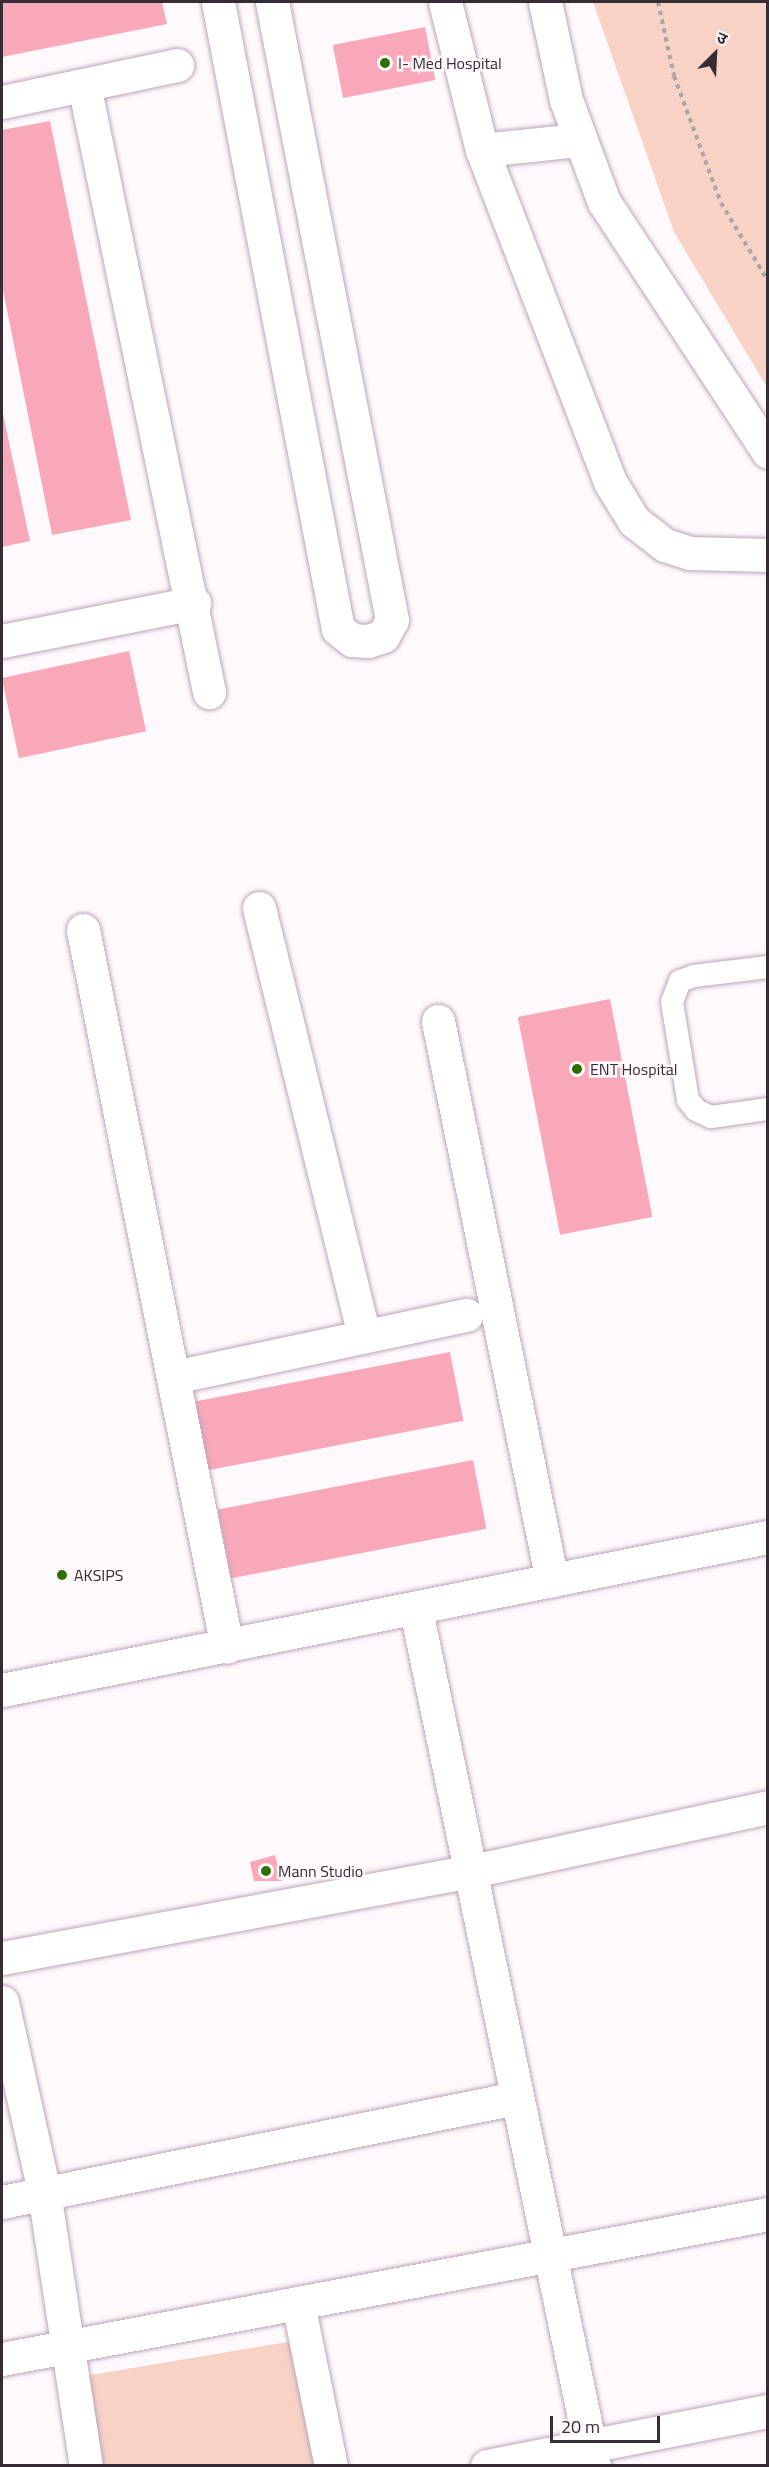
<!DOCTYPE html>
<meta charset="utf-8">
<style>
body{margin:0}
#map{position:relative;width:769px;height:2467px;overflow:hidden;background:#fef9fd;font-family:"Titillium Web","Noto Sans Devanagari",sans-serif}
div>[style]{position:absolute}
.green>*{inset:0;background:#f8d2c5}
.building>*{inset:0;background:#f9a8b9;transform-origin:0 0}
.path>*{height:4px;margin-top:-2px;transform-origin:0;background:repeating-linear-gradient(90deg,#aba4a9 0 4.5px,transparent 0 9px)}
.roads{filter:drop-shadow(0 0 2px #bca5b8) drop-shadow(0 0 2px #bca5b8)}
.lane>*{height:22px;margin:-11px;padding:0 11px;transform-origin:11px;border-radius:11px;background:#fff}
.street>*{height:33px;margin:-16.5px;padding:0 16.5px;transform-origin:16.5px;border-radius:16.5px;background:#fff}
.secondary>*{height:33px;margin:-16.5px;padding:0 16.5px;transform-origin:16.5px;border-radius:16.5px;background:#fff}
.dots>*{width:16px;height:16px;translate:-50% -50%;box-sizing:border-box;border:3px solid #fef9fd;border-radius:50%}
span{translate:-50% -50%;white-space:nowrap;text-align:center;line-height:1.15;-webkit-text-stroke:5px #fef9fd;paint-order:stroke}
.poi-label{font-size:16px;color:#362d34}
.left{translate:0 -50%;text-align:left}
.frame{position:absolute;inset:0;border:3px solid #362d34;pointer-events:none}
.north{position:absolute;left:685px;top:24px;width:60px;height:60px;-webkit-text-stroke:4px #fef9fd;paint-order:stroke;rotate:24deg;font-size:16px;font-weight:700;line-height:24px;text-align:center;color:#362d34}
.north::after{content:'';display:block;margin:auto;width:21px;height:27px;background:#362d34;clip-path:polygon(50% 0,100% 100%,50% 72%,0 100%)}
.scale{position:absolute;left:550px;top:2416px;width:110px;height:27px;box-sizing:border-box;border:3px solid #362d34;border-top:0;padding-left:8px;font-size:18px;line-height:21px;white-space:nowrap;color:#362d34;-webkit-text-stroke:4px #fef9fd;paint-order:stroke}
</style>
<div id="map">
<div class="green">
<div style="clip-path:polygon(593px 2px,767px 2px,767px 387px,674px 232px)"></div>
<div style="clip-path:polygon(293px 2341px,317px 2465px,94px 2465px,79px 2377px)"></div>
</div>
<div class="building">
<div style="clip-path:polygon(2px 2px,162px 2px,167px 24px,2px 57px)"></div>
<div style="left:425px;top:27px;width:54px;height:94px;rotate:79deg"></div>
<div style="clip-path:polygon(50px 121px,131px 520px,52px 535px,2px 285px,2px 130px)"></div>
<div style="clip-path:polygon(2px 409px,30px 541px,2px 547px)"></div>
<div style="left:129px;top:651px;width:82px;height:130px;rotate:78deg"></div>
<div style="left:610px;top:999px;width:222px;height:94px;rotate:79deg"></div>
<div style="left:450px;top:1352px;width:70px;height:260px;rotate:79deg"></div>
<div style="left:473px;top:1460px;width:70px;height:260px;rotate:79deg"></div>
<div style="clip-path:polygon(275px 1855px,282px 1881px,254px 1881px,250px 1862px)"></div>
</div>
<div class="path">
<div style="left:658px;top:2px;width:76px;rotate:77.8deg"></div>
<div style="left:674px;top:76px;width:135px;rotate:69.7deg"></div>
<div style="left:721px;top:203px;width:91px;rotate:58.9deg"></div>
</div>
<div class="roads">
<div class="lane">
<div style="left:768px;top:967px;width:75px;rotate:173.1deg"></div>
<div style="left:694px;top:976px;width:15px;rotate:160deg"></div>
<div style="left:680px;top:981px;width:22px;rotate:111deg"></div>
<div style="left:672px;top:1002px;width:99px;rotate:80.7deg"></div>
<div style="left:688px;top:1100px;width:13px;rotate:51deg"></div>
<div style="left:696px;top:1110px;width:17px;rotate:25deg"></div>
<div style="left:711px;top:1117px;width:58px;rotate:-8deg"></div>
</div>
<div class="street">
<div style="left:218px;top:2px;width:638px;rotate:79.17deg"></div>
<div style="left:338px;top:629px;width:18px;rotate:38deg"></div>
<div style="left:352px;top:640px;width:16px;rotate:4deg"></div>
<div style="left:368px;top:641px;width:16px;rotate:-18deg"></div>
<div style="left:383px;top:636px;width:18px;rotate:-61deg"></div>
<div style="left:392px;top:620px;width:630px;rotate:-100.99deg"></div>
<div style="left:445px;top:2px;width:153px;rotate:76deg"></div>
<div style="left:482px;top:150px;width:356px;rotate:68.9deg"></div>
<div style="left:610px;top:482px;width:46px;rotate:58.4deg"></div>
<div style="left:634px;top:521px;width:39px;rotate:38deg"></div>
<div style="left:665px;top:545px;width:26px;rotate:18deg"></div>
<div style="left:690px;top:553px;width:78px;rotate:1.5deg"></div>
<div style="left:84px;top:85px;width:620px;rotate:78.36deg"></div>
<div style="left:2px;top:102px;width:179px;rotate:-11.9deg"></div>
<div style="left:482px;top:150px;width:97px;rotate:-5.9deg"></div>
<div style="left:2px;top:641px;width:196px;rotate:-11.2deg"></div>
<div style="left:259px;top:908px;width:439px;rotate:76.2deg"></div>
<div style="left:83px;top:930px;width:731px;rotate:78.64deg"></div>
<div style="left:438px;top:1021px;width:571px;rotate:78.49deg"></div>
<div style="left:174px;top:1377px;width:299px;rotate:-12deg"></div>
<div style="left:416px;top:1610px;width:874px;rotate:78.25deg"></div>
<div style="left:2px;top:1690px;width:781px;rotate:-11.3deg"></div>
<div style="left:2px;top:1958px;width:474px;rotate:-10.5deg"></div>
<div style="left:468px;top:1872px;width:307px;rotate:-12.2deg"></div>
<div style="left:2px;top:2002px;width:195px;rotate:77.5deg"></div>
<div style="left:44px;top:2192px;width:277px;rotate:81.3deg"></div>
<div style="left:2px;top:2202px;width:524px;rotate:-11.44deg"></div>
<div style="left:298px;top:2303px;width:166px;rotate:78.6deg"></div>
<div style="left:2px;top:2359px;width:780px;rotate:-10.72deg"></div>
<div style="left:487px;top:2466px;width:286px;rotate:-11.1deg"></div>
</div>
<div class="secondary">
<div style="left:545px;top:2px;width:100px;rotate:77.9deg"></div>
<div style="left:566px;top:100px;width:109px;rotate:69.6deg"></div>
<div style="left:604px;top:202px;width:299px;rotate:56.7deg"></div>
</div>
</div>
<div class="dots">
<div style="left:385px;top:63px;background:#2e6f04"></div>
<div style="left:577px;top:1069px;background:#2e6f04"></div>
<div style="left:62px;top:1575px;background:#2e6f04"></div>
<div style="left:266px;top:1871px;background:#2e6f04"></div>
</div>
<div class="poi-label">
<span class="left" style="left:398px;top:63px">I- Med Hospital</span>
<span class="left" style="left:590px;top:1069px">ENT Hospital</span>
<span class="left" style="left:74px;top:1575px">AKSIPS</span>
<span class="left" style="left:278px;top:1871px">Mann Studio</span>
</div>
<div class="frame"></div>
<div class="north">उ</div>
<div class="scale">20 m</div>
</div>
